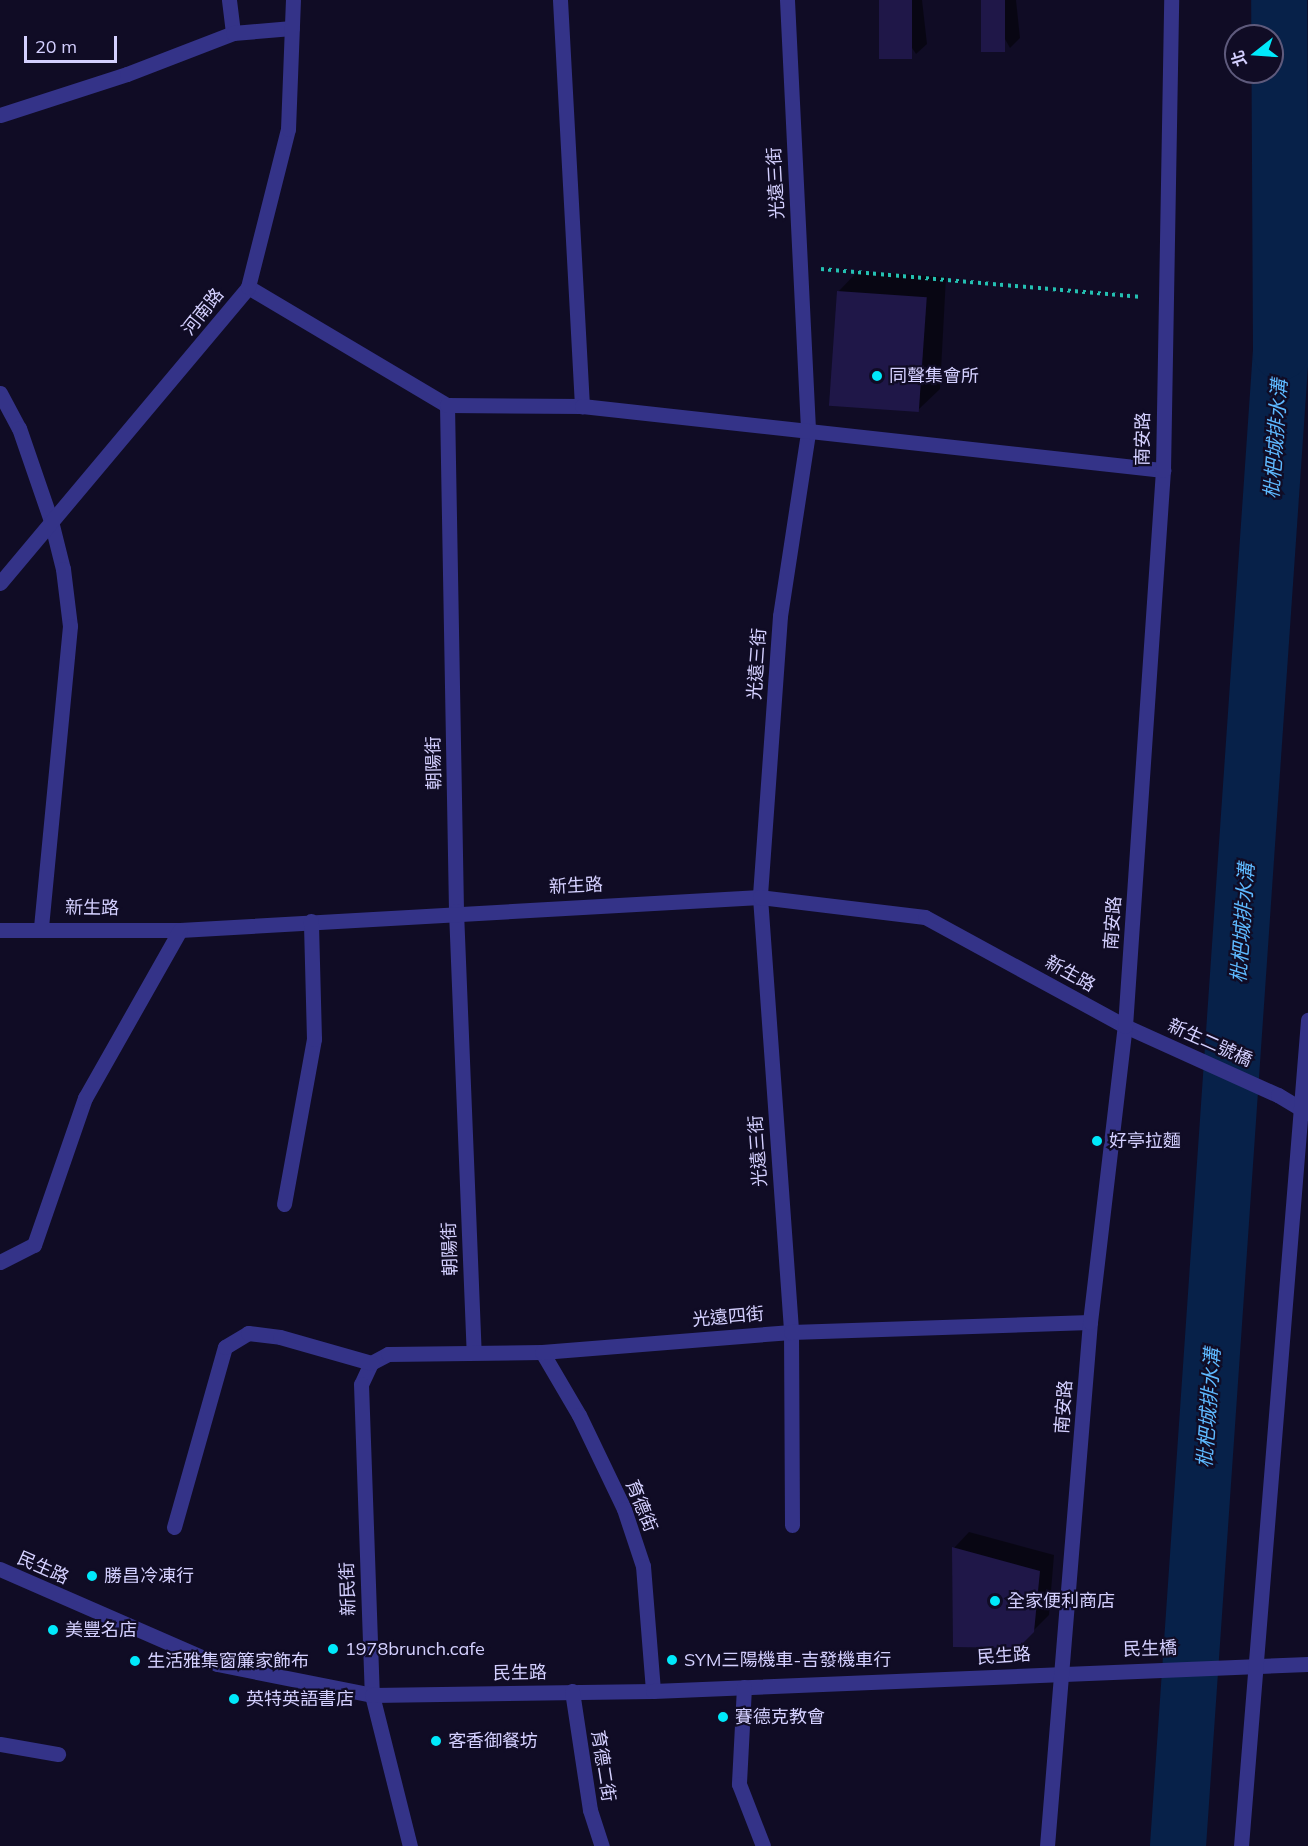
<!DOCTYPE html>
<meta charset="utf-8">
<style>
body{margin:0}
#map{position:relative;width:1308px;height:1846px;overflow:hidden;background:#100c25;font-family:Mulish,"Noto Sans TC",sans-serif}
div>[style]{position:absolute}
.shadow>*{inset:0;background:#0007}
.river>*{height:56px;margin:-28px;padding:0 28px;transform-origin:28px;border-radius:28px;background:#072149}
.building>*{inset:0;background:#1f1748;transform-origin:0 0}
.path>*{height:4px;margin-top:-2px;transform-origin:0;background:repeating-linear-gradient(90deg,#24c0b2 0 3px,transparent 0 7.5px)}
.minor>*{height:15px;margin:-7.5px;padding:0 7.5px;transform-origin:7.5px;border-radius:7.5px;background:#343388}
.dots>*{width:16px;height:16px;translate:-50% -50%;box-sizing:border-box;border:3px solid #100c25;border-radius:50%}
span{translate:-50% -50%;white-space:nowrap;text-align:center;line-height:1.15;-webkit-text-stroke:4.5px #100c25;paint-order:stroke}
.street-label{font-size:18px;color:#d4d0ff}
.poi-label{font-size:18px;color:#d4d0ff}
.left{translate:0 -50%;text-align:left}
.water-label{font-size:20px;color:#5eb9ff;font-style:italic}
.north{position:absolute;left:1224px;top:24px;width:60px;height:60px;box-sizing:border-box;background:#100c25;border:2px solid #5e5a7c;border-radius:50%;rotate:253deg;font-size:16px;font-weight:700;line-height:24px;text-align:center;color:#d4d0ff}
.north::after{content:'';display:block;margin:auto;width:21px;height:27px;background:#00e9fb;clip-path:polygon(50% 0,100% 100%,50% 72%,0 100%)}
.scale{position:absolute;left:24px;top:36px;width:93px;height:27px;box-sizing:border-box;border:3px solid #d4d0ff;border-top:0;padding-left:8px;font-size:18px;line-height:21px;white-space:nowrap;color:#d4d0ff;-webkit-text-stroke:4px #100c25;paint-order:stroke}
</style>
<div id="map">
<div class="shadow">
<div style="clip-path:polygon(880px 0,922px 0,927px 44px,916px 54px)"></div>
<div style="clip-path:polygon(983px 0,1016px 0,1020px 38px,1010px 48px)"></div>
<div style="clip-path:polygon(858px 271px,946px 277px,940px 389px,919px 409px,838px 292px)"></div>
<div style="clip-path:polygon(969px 1532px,1054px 1555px,1049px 1615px,1018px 1646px,954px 1548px)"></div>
</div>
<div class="river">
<div style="left:1178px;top:1846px;width:1498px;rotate:-86.06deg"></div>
<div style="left:1281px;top:352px;width:352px;rotate:-90.3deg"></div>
</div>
<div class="building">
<div style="left:879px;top:0;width:33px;height:59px"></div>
<div style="left:981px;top:0;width:24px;height:52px"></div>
<div style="left:837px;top:291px;width:90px;height:115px;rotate:4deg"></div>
<div style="clip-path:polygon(952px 1547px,1040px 1571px,1034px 1632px,1018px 1648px,953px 1647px)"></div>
</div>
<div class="path">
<div style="left:821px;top:269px;width:322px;rotate:5deg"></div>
</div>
<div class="minor">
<div style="left:229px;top:0;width:33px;rotate:83deg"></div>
<div style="left:560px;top:0;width:407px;rotate:86.9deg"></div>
<div style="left:787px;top:0;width:434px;rotate:87.2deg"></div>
<div style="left:808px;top:433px;width:185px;rotate:98.7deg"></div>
<div style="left:780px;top:616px;width:282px;rotate:94.1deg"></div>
<div style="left:760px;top:897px;width:436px;rotate:85.9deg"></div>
<div style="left:791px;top:1332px;width:193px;rotate:89.7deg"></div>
<div style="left:0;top:115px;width:133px;rotate:-17.9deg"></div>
<div style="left:127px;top:74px;width:114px;rotate:-21.1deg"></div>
<div style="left:233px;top:33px;width:59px;rotate:-4.8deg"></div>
<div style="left:248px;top:287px;width:231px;rotate:30.7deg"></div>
<div style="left:447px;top:405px;width:506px;rotate:88.98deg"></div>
<div style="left:456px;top:911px;width:440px;rotate:87.7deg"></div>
<div style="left:0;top:393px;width:40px;rotate:62deg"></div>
<div style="left:19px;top:428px;width:98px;rotate:71deg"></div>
<div style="left:51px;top:521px;width:49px;rotate:76deg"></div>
<div style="left:63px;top:569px;width:57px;rotate:83deg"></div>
<div style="left:70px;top:626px;width:302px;rotate:95.5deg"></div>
<div style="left:447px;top:405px;width:135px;rotate:0.4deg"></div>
<div style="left:582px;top:406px;width:585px;rotate:6.29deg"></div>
<div style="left:0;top:583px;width:386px;rotate:-50deg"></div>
<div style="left:248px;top:287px;width:163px;rotate:-75.8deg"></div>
<div style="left:288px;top:129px;width:129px;rotate:-87.8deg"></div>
<div style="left:0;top:930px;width:180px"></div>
<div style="left:180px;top:930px;width:581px;rotate:-3.26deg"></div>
<div style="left:760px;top:897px;width:166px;rotate:6.9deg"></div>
<div style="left:925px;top:917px;width:228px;rotate:28.6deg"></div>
<div style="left:1125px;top:1026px;width:168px;rotate:24.3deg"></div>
<div style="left:1278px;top:1095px;width:35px;rotate:31deg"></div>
<div style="left:284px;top:1204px;width:168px;rotate:-79.7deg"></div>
<div style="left:314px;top:1039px;width:118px;rotate:-91.5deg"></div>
<div style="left:0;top:1262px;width:38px;rotate:-27deg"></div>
<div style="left:34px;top:1245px;width:156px;rotate:-70.9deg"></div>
<div style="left:85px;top:1098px;width:193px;rotate:-60.5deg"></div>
<div style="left:542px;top:1352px;width:73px;rotate:59.6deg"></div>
<div style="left:579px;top:1415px;width:104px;rotate:64.4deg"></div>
<div style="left:624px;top:1509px;width:60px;rotate:71.6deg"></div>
<div style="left:643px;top:1566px;width:125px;rotate:85.4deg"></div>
<div style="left:371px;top:1363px;width:19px;rotate:-28deg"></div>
<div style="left:388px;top:1354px;width:154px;rotate:-0.7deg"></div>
<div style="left:542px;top:1352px;width:250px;rotate:-4.6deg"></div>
<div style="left:791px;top:1332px;width:299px;rotate:-1.9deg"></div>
<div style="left:371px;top:1363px;width:23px;rotate:115deg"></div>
<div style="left:361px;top:1384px;width:311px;rotate:88deg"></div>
<div style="left:372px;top:1695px;width:156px;rotate:75.9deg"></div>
<div style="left:174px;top:1527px;width:187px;rotate:-74.2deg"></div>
<div style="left:225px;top:1347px;width:27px;rotate:-31deg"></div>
<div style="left:248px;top:1333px;width:32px;rotate:7deg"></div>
<div style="left:280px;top:1337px;width:95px;rotate:15.9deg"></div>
<div style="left:0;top:1569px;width:237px;rotate:23.6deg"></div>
<div style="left:217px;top:1664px;width:158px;rotate:11.3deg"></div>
<div style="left:372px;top:1695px;width:281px;rotate:-0.8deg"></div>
<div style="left:653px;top:1691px;width:656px;rotate:-2.36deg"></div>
<div style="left:744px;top:1687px;width:97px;rotate:93deg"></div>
<div style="left:739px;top:1784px;width:66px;rotate:68.8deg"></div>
<div style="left:572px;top:1691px;width:120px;rotate:81.4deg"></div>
<div style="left:590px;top:1810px;width:38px;rotate:72deg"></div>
<div style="left:0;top:1744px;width:59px;rotate:9.8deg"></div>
<div style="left:1047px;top:1846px;width:526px;rotate:-85.31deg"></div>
<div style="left:1090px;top:1322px;width:298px;rotate:-83.3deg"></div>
<div style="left:1125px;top:1026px;width:557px;rotate:-86.09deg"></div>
<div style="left:1163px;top:470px;width:470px;rotate:-89deg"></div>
<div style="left:1241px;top:1846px;width:829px;rotate:-85.36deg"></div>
</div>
<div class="dots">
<div style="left:877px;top:376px;background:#00e9fb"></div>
<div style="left:1097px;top:1141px;background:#00e9fb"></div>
<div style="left:92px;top:1576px;background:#00e9fb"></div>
<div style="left:995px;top:1601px;background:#00e9fb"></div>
<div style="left:53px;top:1630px;background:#00e9fb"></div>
<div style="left:333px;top:1649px;background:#00e9fb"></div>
<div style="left:672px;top:1660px;background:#00e9fb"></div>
<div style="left:135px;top:1661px;background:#00e9fb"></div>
<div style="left:234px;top:1699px;background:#00e9fb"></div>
<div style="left:723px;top:1717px;background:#00e9fb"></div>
<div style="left:436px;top:1741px;background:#00e9fb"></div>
</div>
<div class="street-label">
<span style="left:776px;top:183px;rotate:-93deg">光遠三街</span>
<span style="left:203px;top:312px;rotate:-51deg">河南路</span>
<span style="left:1143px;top:439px;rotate:-89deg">南安路</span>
<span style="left:757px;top:664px;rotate:-86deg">光遠三街</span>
<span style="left:434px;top:763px;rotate:-91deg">朝陽街</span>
<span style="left:576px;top:886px;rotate:-3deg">新生路</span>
<span style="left:92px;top:908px;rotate:1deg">新生路</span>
<span style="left:1113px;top:923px;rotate:-86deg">南安路</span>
<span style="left:1070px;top:974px;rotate:29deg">新生路</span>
<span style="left:1210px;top:1043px;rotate:24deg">新生二號橋</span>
<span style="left:758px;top:1151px;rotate:-94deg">光遠三街</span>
<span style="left:450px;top:1249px;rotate:-92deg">朝陽街</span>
<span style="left:728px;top:1317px;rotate:-5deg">光遠四街</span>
<span style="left:1064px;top:1407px;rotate:-86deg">南安路</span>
<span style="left:641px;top:1506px;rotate:68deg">育德街</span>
<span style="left:43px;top:1568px;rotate:24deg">民生路</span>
<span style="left:348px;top:1589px;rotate:-92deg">新民街</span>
<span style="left:1150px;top:1649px;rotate:-2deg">民生橋</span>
<span style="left:1004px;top:1656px;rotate:-4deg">民生路</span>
<span style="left:520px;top:1673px;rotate:-1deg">民生路</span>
<span style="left:603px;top:1766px;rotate:81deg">育德二街</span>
</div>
<div class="poi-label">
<span class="left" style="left:889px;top:376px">同聲集會所</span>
<span class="left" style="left:1109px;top:1141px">好亭拉麵</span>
<span class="left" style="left:104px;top:1576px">勝昌冷凍行</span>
<span class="left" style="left:1007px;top:1601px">全家便利商店</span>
<span class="left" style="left:65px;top:1630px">美豐名店</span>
<span class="left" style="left:345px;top:1649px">1978brunch.cafe</span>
<span class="left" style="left:684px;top:1660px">SYM三陽機車-吉發機車行</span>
<span class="left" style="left:147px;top:1661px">生活雅集窗簾家飾布</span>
<span class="left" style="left:246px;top:1699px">英特英語書店</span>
<span class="left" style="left:735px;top:1717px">賽德克教會</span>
<span class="left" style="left:448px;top:1741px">客香御餐坊</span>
</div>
<div class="water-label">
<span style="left:1275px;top:439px;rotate:-86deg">枇杷城排水溝</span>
<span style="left:1242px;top:923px;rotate:-86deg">枇杷城排水溝</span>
<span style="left:1208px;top:1408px;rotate:-86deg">枇杷城排水溝</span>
</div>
<div class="north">北</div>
<div class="scale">20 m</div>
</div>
